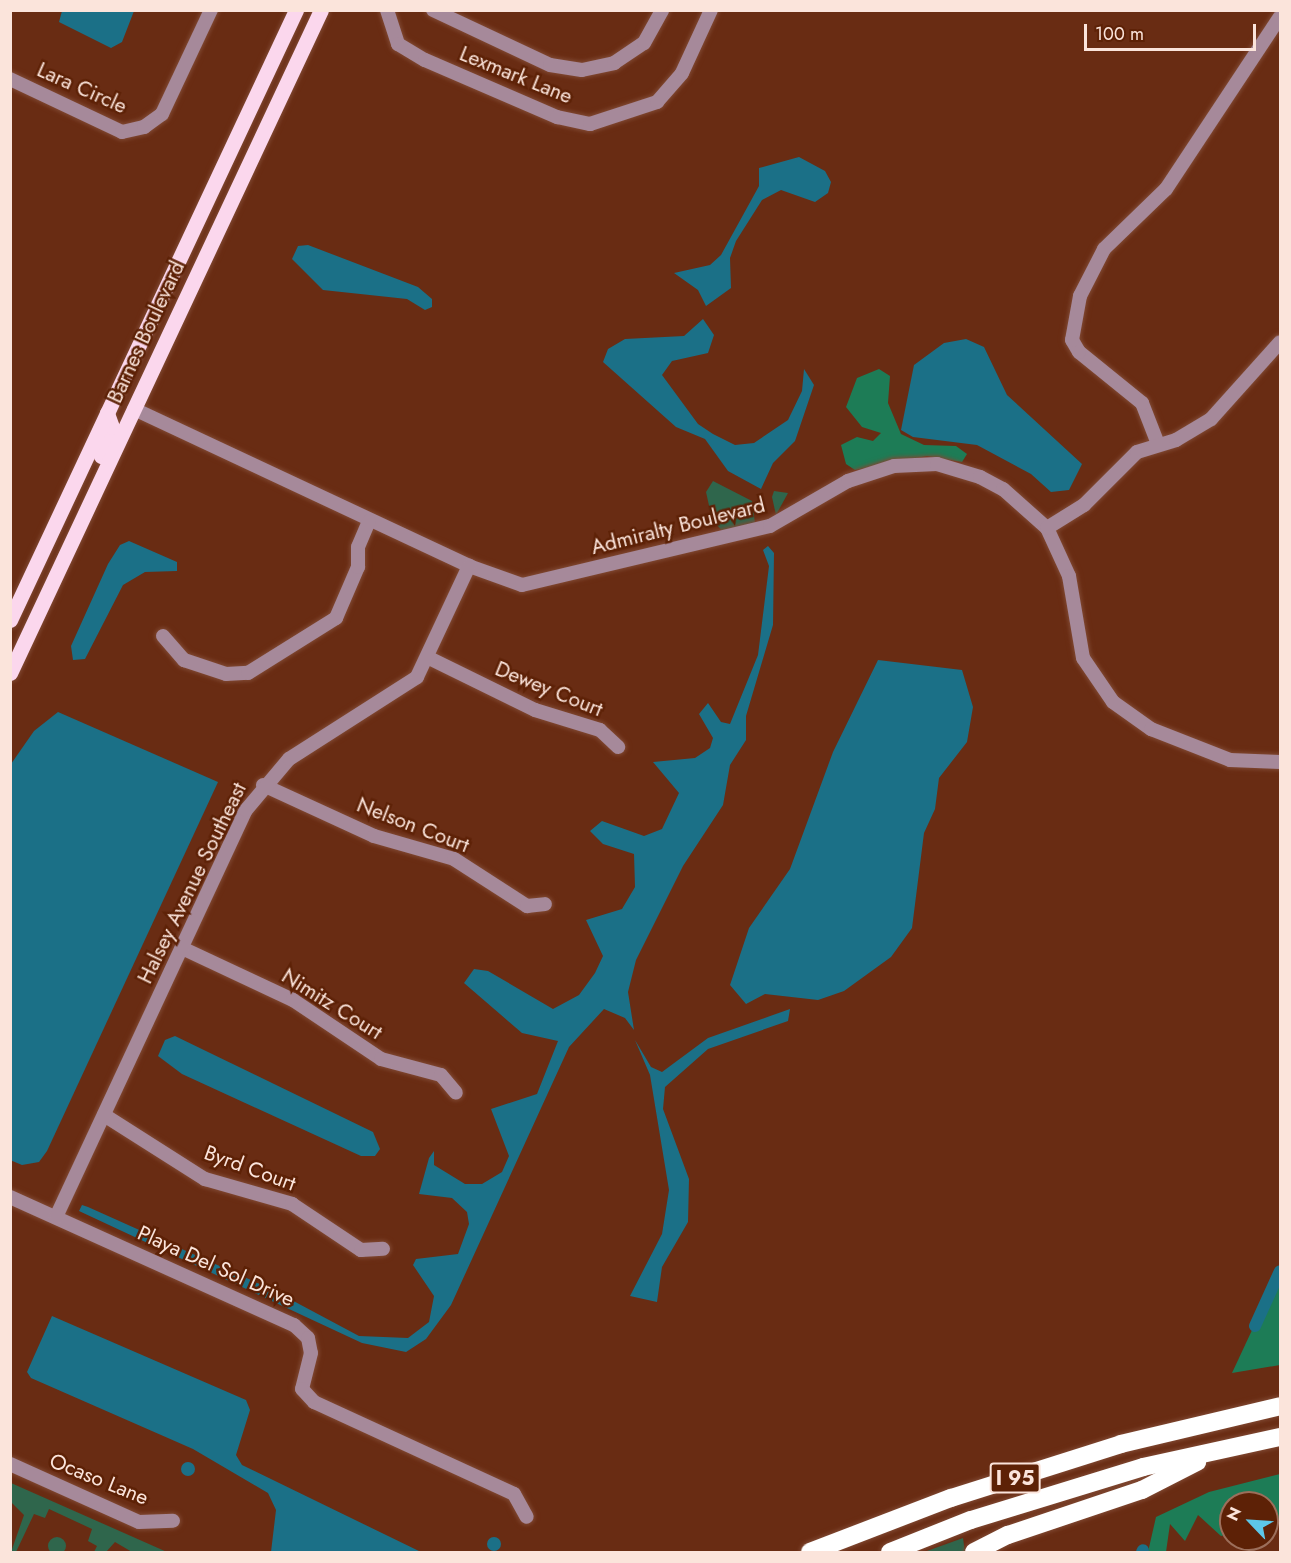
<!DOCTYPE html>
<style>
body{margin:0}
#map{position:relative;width:1291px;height:1563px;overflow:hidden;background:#692c13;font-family:Jost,sans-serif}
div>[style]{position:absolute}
.green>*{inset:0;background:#2f664c}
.round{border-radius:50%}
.forest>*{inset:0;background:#1d7c56}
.water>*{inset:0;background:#1b7087}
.canal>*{height:12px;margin:-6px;padding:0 6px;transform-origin:6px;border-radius:6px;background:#1b7087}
.roads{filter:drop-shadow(0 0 2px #804933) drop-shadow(0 0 2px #804933)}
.minor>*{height:14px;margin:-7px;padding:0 7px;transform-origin:7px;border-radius:7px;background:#a6899a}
.major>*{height:15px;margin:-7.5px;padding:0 7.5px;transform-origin:7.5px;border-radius:7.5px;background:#fbd7ed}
.highway>*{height:18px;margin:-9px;padding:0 9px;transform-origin:9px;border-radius:9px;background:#fff}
span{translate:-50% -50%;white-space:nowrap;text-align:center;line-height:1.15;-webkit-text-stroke:5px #5d2106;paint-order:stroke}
.shield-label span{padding:2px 4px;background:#5d2106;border:2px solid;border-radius:4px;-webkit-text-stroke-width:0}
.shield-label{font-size:20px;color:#fbe4db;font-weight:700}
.street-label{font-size:21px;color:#fbe4db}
.frame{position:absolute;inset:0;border:12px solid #fbe4db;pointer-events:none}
.north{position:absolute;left:1219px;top:1491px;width:60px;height:60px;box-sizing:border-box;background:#5d2106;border:2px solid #9c6f5b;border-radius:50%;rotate:295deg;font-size:16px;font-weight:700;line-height:24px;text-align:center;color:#fbe4db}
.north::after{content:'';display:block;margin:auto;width:21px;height:27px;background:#5dc7e8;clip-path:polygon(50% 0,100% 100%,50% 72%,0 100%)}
.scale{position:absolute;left:1084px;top:24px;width:172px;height:27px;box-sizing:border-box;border:3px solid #fbe4db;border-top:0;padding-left:8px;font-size:18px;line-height:21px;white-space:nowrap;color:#fbe4db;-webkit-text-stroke:4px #5d2106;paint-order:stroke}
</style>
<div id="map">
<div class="green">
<div style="clip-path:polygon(713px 481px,752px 501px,755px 523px,722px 531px,712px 519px,706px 492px)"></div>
<div style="clip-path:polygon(774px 491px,788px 493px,776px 515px,772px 497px)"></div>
<div style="clip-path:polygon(11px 1483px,167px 1552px,132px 1552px,115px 1542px,106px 1552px,94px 1552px,97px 1546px,88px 1541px,92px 1529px,49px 1509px,45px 1518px,34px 1514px,16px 1552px,11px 1552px,24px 1515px,11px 1502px)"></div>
<div class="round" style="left:48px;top:1537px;width:18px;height:18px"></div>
<div style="clip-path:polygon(963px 1538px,965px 1552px,924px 1552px)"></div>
</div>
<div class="forest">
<div style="clip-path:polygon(879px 369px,890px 376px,888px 403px,901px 434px,924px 445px,956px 446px,967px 454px,962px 462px,927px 456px,855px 470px,846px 464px,841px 445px,857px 437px,873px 441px,881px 433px,862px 427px,846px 407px,857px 378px)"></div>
<div style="clip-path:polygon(1280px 1270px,1280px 1365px,1232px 1373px)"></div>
<div style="clip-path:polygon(1280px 1474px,1280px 1519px,1267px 1524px,1267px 1503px,1231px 1503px,1231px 1534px,1221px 1536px,1198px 1515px,1185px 1541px,1170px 1524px,1166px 1552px,1148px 1552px,1156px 1517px,1209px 1492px)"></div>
</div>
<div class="water">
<div style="clip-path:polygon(62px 11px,62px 10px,134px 11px,122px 42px,111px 48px,59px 22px)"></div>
<div style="clip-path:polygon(799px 157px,825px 171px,831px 182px,828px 193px,815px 202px,781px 190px,762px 200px,736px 241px,730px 258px,731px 288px,706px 306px,698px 290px,674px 273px,710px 265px,721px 255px,759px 186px,759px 168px)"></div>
<div style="clip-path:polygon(308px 245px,418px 287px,432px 299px,432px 307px,425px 310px,407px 299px,323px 290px,292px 259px,298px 246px)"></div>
<div style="clip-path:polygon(703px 319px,714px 335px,708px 353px,672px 361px,662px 375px,698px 424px,713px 434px,735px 445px,754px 443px,788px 420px,802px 391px,804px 369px,814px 385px,795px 441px,773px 463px,761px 489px,728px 471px,705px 439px,676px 427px,603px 362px,608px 349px,625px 339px,684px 336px)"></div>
<div style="clip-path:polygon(966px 339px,984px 347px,1007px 395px,1082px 464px,1069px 490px,1051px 492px,1031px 474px,977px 445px,913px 437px,901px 430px,914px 365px,944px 343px)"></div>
<div style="clip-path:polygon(129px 541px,177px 562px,177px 571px,145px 572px,123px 585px,85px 659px,73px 660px,71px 646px,108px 564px,120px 545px)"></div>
<div style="clip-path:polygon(768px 546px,774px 553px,773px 625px,746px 716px,746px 740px,730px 765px,723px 805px,683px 866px,636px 960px,628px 992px,634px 1030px,625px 1018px,604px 1009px,569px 1047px,451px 1305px,426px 1339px,406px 1352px,362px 1343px,79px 1211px,82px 1205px,88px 1207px,271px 1289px,359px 1336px,408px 1338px,429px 1322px,434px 1296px,413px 1265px,416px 1259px,458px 1254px,469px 1224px,467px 1212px,452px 1198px,419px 1194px,429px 1158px,434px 1151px,434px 1165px,465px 1184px,482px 1184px,502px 1172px,509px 1156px,491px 1109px,537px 1094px,558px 1041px,522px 1033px,464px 983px,474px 969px,488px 971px,553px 1009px,579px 995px,595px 973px,603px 956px,586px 920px,622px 909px,635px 887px,634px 854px,603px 844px,590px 831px,602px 821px,644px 836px,662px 829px,679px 793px,653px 762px,695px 758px,710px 748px,713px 738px,699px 714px,708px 703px,721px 722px,730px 724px,758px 655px,769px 566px,763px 550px)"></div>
<div style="clip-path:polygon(878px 660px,962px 670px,973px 707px,967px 742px,939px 778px,935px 809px,924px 833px,912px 928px,891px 957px,844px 991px,818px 1000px,765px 994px,746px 1004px,730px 985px,749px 928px,790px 869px,833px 752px)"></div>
<div style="clip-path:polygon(58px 712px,218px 782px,47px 1151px,39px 1162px,22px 1165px,10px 1160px,11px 764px,34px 731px)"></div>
<div style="clip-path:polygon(790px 1009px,788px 1021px,708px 1049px,665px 1087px,663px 1109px,689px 1179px,688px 1222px,662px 1267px,657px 1302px,630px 1296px,662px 1234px,669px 1190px,650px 1075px,635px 1040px,651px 1067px,662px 1072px,708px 1038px)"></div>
<div style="clip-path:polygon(175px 1036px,373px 1132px,380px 1149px,375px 1156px,361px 1156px,182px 1074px,158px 1056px,165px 1040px)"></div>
<div style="clip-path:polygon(52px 1316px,246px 1400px,250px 1410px,236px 1455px,242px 1465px,421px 1552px,271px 1552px,276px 1510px,268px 1493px,193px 1449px,31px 1378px,27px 1372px)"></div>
<div class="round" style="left:181px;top:1462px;width:14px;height:14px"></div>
<div class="round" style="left:487px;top:1537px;width:14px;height:14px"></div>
</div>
<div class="canal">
<div style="left:1255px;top:1326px;width:60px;rotate:-65.6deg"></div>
<div style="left:1142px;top:1552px;width:2px;rotate:-63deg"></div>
</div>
<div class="roads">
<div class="minor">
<div style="left:387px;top:10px;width:36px;rotate:72deg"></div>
<div style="left:398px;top:44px;width:31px;rotate:31deg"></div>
<div style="left:425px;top:60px;width:144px;rotate:23.4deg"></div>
<div style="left:557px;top:117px;width:34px;rotate:12deg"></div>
<div style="left:590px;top:124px;width:71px;rotate:-18.2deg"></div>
<div style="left:657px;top:102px;width:38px;rotate:-49deg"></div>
<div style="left:682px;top:73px;width:69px;rotate:-65.3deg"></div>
<div style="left:433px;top:10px;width:129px;rotate:25.2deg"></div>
<div style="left:550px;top:65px;width:32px;rotate:9deg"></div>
<div style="left:582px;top:70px;width:33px;rotate:-12deg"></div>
<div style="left:614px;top:63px;width:36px;rotate:-34deg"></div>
<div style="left:644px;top:43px;width:38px;rotate:-61deg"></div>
<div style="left:10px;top:79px;width:124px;rotate:25.3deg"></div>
<div style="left:122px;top:132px;width:23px;rotate:-13deg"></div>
<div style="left:144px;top:127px;width:22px;rotate:-36deg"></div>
<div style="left:162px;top:114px;width:115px;rotate:-64.8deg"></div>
<div style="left:134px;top:409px;width:370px;rotate:25.1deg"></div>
<div style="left:469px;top:566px;width:56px;rotate:19.7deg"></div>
<div style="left:522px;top:585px;width:255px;rotate:-13.4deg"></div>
<div style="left:770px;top:526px;width:90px;rotate:-30deg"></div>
<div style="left:848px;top:481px;width:48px;rotate:-18.1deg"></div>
<div style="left:894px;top:466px;width:43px;rotate:-2.7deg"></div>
<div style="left:937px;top:464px;width:45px;rotate:16.8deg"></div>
<div style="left:980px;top:477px;width:26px;rotate:28deg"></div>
<div style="left:1003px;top:489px;width:59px;rotate:41.6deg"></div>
<div style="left:1047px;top:528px;width:53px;rotate:65.4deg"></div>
<div style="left:1069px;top:576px;width:83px;rotate:80.3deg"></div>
<div style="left:1083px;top:658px;width:53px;rotate:55.7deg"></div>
<div style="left:1113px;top:702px;width:47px;rotate:35.4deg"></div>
<div style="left:1151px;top:729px;width:85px;rotate:21.4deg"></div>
<div style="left:1230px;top:760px;width:50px;rotate:2.3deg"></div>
<div style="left:1158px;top:444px;width:44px;rotate:-111.3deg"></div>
<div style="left:1142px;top:403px;width:81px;rotate:-141deg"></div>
<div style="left:1079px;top:352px;width:14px;rotate:-120deg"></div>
<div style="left:1072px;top:340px;width:45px;rotate:-79.7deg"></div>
<div style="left:1080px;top:296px;width:53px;rotate:-62.9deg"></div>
<div style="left:1104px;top:249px;width:86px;rotate:-44.1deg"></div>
<div style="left:1166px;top:189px;width:206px;rotate:-56.5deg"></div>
<div style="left:1047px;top:528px;width:44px;rotate:-31.9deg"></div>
<div style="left:1084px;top:505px;width:75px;rotate:-45deg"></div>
<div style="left:1137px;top:452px;width:41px;rotate:-17.1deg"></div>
<div style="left:1176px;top:440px;width:41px;rotate:-31deg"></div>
<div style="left:1211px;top:419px;width:103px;rotate:-48.1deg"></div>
<div style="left:163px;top:636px;width:32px;rotate:49deg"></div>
<div style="left:184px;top:660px;width:44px;rotate:18.4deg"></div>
<div style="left:226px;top:674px;width:22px;rotate:-3deg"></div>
<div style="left:248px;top:673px;width:104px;rotate:-32deg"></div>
<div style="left:336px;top:618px;width:56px;rotate:-66.7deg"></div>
<div style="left:358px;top:567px;width:20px;rotate:-90deg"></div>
<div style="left:358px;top:547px;width:28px;rotate:-67deg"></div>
<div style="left:429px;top:658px;width:118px;rotate:26.1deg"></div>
<div style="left:535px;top:710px;width:68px;rotate:17.1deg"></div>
<div style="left:600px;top:730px;width:25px;rotate:43deg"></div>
<div style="left:263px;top:785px;width:122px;rotate:24.7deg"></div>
<div style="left:374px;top:836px;width:83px;rotate:16deg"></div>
<div style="left:454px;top:859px;width:87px;rotate:32.8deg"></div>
<div style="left:527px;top:906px;width:18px;rotate:-6deg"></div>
<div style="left:184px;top:949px;width:120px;rotate:25.1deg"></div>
<div style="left:293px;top:1000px;width:106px;rotate:33.8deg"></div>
<div style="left:381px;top:1059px;width:62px;rotate:14.9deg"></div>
<div style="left:441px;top:1075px;width:23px;rotate:50deg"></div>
<div style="left:104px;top:1115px;width:120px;rotate:32.4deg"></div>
<div style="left:205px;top:1179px;width:91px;rotate:16deg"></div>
<div style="left:292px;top:1204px;width:83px;rotate:33.7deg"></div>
<div style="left:361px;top:1250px;width:22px;rotate:-3deg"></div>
<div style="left:10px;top:1197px;width:312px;rotate:24.3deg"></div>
<div style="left:294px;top:1325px;width:19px;rotate:43deg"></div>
<div style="left:308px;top:1338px;width:15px;rotate:79deg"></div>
<div style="left:311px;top:1353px;width:37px;rotate:104deg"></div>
<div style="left:302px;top:1389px;width:18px;rotate:47deg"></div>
<div style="left:314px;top:1402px;width:220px;rotate:24.7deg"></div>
<div style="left:514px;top:1494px;width:26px;rotate:61deg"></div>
<div style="left:56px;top:1217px;width:449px;rotate:-65deg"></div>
<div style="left:246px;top:810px;width:67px;rotate:-49.9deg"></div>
<div style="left:289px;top:759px;width:152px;rotate:-32.6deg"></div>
<div style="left:417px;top:677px;width:123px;rotate:-64.9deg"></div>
<div style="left:10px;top:1464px;width:141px;rotate:24.2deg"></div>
<div style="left:139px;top:1522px;width:34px;rotate:-2deg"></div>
</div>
<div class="major">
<div style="left:101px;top:456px;width:31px;rotate:-69deg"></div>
<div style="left:112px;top:427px;width:15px;rotate:-110deg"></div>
<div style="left:10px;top:620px;width:674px;rotate:-64.88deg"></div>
<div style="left:10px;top:673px;width:732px;rotate:-64.87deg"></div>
</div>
<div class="highway">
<div style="left:810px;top:1552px;width:151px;rotate:-21deg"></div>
<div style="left:951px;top:1498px;width:178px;rotate:-17.6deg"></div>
<div style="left:1121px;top:1444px;width:163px;rotate:-13.4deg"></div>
<div style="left:890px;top:1552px;width:87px;rotate:-21.6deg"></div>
<div style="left:971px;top:1520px;width:180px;rotate:-17.1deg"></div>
<div style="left:1143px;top:1467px;width:140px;rotate:-12.4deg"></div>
<div style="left:974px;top:1552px;width:38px;rotate:-27deg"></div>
<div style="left:1008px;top:1535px;width:141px;rotate:-18.6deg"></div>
<div style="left:1142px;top:1490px;width:62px;rotate:-27deg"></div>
</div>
</div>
<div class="shield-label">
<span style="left:1015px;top:1478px">I 95</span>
</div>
<div class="street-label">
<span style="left:516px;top:75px;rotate:22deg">Lexmark Lane</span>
<span style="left:82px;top:88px;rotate:24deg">Lara Circle</span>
<span style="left:146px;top:332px;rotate:-65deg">Barnes Boulevard</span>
<span style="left:678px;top:526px;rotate:-14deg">Admiralty Boulevard</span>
<span style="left:549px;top:689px;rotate:22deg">Dewey Court</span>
<span style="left:413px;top:825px;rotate:21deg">Nelson Court</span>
<span style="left:192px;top:883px;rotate:-64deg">Halsey Avenue Southeast</span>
<span style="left:332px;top:1004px;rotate:32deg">Nimitz Court</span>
<span style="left:250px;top:1168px;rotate:20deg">Byrd Court</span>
<span style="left:216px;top:1266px;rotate:24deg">Playa Del Sol Drive</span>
<span style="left:99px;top:1479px;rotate:22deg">Ocaso Lane</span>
</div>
<div class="frame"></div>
<div class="north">N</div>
<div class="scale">100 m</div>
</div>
